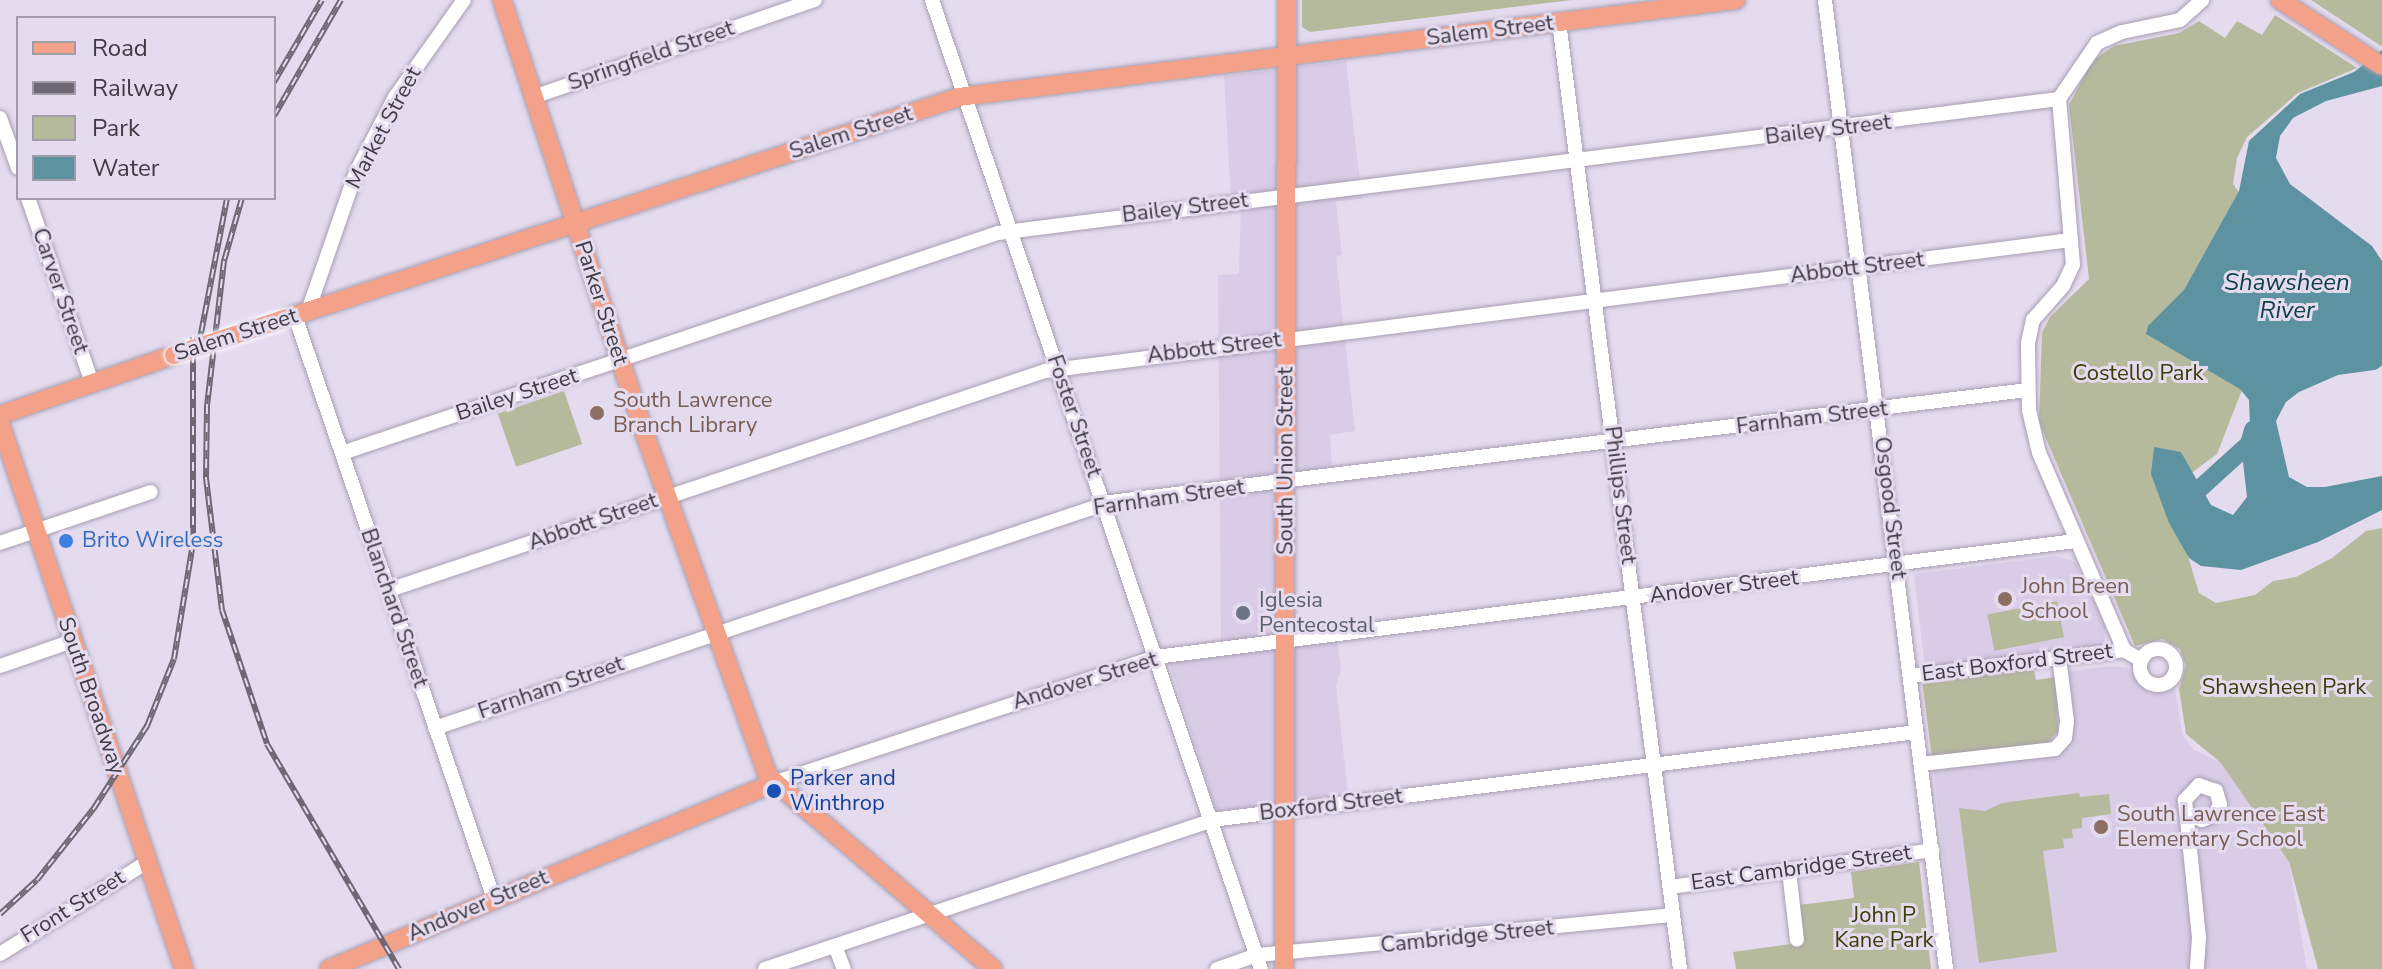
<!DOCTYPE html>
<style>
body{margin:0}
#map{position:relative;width:2382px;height:969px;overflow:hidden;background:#e4dbef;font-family:"Nunito Sans",sans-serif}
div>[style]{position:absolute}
.built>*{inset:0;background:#d9cce7}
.green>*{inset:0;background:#b6ba9d;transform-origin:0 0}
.water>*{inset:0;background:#5d93a0}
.river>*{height:18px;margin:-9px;padding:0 9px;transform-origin:9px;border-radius:9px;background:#5d93a0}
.roads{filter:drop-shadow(0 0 2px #a89eb1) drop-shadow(0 0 2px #a89eb1)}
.minor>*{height:14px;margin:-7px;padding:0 7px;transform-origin:7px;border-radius:7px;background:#fff}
.minor>.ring{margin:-7px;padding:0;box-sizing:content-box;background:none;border:14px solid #fff;border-radius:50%}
.major>*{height:18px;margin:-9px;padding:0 9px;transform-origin:9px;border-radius:9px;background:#f3a188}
.rail>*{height:6px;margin-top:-3px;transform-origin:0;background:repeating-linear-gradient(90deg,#e4dbef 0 9px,#6d6873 0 18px);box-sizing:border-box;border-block:2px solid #6d6873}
.bridges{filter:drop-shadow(0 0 2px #fff) drop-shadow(0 0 2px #fff)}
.major-bridge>*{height:18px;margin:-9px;padding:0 9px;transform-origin:9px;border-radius:9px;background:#f3a188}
.dots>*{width:22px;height:22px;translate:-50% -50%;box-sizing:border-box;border:4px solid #e4dbef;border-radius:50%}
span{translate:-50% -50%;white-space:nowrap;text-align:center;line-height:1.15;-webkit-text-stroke:6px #e4dbef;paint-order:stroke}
.street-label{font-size:22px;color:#3f3b43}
.park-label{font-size:22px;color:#393d06}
.education-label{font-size:22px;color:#785e54}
.left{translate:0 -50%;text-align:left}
.shop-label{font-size:22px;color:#366cbe}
.worship-label{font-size:22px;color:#5b616d}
.transit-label{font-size:22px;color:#164399}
.water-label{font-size:24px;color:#0c3f4a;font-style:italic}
.legend{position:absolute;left:16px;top:16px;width:260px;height:184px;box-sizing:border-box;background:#e4dbef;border:2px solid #a29baa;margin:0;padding:10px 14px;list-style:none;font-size:24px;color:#3f3b43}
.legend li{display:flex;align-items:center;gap:16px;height:40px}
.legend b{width:40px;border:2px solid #a29baa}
</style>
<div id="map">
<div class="built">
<div style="clip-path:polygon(1346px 61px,1362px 199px,1336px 201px,1342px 255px,1336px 256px,1355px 431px,1330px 435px,1332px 471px,1294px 473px,1295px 631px,1335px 626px,1341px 668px,1336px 685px,1348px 795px,1216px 811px,1168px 659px,1221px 653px,1218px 275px,1239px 274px,1241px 200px,1231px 200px,1224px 76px)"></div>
<div style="clip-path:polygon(2056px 556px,2075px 562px,2106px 625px,2104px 644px,1925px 669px,1914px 574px)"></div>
<div style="clip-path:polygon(2113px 666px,2128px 668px,2149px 691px,2161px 692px,2174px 684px,2183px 736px,2193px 749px,2221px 763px,2289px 862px,2307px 969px,1956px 969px,1932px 758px,2047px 743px,2056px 673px)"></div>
</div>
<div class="green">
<div style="clip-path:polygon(1302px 0,1572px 0,1310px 32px,1302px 27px)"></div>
<div style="clip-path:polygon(2311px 0,2382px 0,2382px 45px,2381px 46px)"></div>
<div style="clip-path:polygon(2275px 15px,2357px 68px,2298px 93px,2247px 137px,2237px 158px,2233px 184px,2246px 202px,2247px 377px,2217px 454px,2182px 480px,2176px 516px,2199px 593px,2216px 603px,2255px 595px,2273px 581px,2296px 577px,2332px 558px,2366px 531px,2382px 528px,2382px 969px,2318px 969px,2289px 862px,2221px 763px,2186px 734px,2179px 689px,2186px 666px,2180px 649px,2162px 639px,2135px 646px,2039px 422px,2042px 333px,2050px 317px,2089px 279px,2069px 105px,2092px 61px,2114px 46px,2179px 33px,2199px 21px,2225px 38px,2237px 21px,2262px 35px)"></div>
<div style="left:564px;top:391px;width:56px;height:70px;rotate:71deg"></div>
<div style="left:2057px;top:601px;width:37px;height:71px;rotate:79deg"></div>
<div style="clip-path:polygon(2033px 665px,2036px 680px,2056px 677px,2058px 731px,2047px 743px,1932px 758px,1922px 681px)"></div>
<div style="clip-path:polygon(2079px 793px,2080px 797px,2109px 794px,2111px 814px,2082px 818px,2082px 828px,2072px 829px,2073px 838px,2063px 839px,2064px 848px,2043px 851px,2057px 952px,1979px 963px,1959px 808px,1985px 811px,2002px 803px)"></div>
<div style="clip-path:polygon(1919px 862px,1931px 969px,1736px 969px,1733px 952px,1804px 942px,1799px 905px,1854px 898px,1851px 872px)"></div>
</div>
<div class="water">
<div style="clip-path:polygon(2382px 50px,2382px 86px,2326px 101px,2293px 118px,2280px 136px,2276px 158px,2290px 184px,2372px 246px,2382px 261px,2382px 347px,2354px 368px,2299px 392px,2286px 402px,2276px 421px,2289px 477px,2307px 487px,2325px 487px,2382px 476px,2382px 510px,2318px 542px,2241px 570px,2201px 566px,2189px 558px,2169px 523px,2151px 474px,2154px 447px,2181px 452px,2211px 505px,2233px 515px,2247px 497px,2241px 445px,2250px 425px,2249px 400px,2240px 389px,2146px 334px,2148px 326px,2184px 290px,2239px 191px,2249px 141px,2300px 94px,2354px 72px)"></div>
</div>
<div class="river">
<div style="left:2337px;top:366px;width:36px;rotate:-8deg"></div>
<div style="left:2373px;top:361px;width:11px;rotate:-38deg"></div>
<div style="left:2194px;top:508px;width:16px;rotate:-83deg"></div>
<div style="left:2196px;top:492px;width:72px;rotate:-42.2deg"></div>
<div style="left:2249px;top:444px;width:15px;rotate:-74deg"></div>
</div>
<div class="roads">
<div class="minor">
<div style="left:932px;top:0;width:1023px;rotate:71.25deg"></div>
<div style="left:1825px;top:0;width:977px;rotate:82.88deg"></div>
<div style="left:1559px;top:22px;width:955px;rotate:82.72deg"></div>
<div style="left:533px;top:97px;width:298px;rotate:-19deg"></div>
<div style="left:0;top:118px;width:53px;rotate:70.2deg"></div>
<div style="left:28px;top:198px;width:196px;rotate:70.9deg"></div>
<div style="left:308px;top:311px;width:147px;rotate:-70.9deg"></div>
<div style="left:356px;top:172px;width:85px;rotate:-62.5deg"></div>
<div style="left:395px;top:97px;width:119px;rotate:-54.6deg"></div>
<div style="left:295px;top:316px;width:616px;rotate:71.15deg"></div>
<div style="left:342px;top:453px;width:692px;rotate:-18.54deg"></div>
<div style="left:998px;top:233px;width:1069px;rotate:-7.2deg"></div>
<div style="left:0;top:543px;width:159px;rotate:-18.7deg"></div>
<div style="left:389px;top:590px;width:692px;rotate:-18.46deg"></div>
<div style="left:1045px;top:371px;width:1034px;rotate:-7.28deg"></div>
<div class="ring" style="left:2140px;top:649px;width:22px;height:22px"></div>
<div style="left:2141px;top:660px;width:20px;rotate:-150deg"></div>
<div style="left:2124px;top:650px;width:215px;rotate:-113.3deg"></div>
<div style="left:2039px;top:453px;width:44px;rotate:-103.1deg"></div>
<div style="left:2029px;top:410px;width:67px;rotate:-90.9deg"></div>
<div style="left:2028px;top:343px;width:24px;rotate:-78deg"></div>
<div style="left:2033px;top:320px;width:45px;rotate:-48.6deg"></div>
<div style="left:2063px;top:286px;width:23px;rotate:-65deg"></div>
<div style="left:2073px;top:265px;width:167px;rotate:-94.8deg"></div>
<div style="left:2059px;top:99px;width:68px;rotate:-55.8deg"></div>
<div style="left:2097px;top:43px;width:27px;rotate:-24deg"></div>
<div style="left:2122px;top:32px;width:59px;rotate:-11.7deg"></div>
<div style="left:2180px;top:20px;width:30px;rotate:-42deg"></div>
<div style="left:0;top:666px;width:76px;rotate:-19.1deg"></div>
<div style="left:1910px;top:676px;width:216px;rotate:-6.9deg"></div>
<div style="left:435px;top:728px;width:712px;rotate:-18.51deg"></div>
<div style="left:1110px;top:502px;width:925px;rotate:-6.96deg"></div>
<div style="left:1921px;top:764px;width:135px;rotate:-6.4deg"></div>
<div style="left:2055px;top:749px;width:15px;rotate:-48deg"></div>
<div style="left:2065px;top:738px;width:17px;rotate:-83deg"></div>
<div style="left:2067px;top:721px;width:64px;rotate:-97.1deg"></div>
<div style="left:773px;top:783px;width:403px;rotate:-18.2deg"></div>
<div style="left:1156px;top:657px;width:926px;rotate:-7.19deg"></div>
<div style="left:2189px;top:815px;width:14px;rotate:21deg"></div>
<div style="left:2202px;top:820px;width:14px;rotate:-21deg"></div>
<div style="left:2215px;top:815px;width:12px;rotate:-66deg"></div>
<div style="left:2220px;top:804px;width:14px;rotate:-107deg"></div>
<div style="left:2216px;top:791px;width:18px;rotate:-161deg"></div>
<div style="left:2199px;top:785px;width:21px;rotate:133deg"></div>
<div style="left:2185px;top:800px;width:139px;rotate:84.2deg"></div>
<div style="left:2199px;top:938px;width:31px;rotate:94deg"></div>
<div style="left:1789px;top:871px;width:69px;rotate:83.4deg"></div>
<div style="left:1670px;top:887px;width:265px;rotate:-8deg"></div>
<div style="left:835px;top:946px;width:25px;rotate:69deg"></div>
<div style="left:0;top:954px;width:173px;rotate:-32deg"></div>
<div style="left:765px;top:969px;width:471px;rotate:-18.4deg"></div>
<div style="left:1212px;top:820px;width:710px;rotate:-7.12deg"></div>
<div style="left:1217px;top:969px;width:42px;rotate:-19.3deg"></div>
<div style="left:1257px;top:955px;width:417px;rotate:-5.5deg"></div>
</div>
<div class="major">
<div style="left:502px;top:0;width:452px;rotate:71.8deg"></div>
<div style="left:643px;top:429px;width:369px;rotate:70.2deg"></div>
<div style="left:768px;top:776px;width:296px;rotate:40.6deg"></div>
<div style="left:2280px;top:0;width:121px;rotate:32.9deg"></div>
<div style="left:287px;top:318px;width:707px;rotate:-18.2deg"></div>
<div style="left:959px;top:97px;width:783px;rotate:-7.12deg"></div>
<div style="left:0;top:415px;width:184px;rotate:-19deg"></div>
<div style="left:0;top:423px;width:576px;rotate:71.38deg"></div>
<div style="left:329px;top:969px;width:481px;rotate:-22.7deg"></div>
<div style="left:1284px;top:969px;width:969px;rotate:-89.82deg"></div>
</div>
</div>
<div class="rail">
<div style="left:274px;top:82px;width:95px;rotate:-59.7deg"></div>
<div style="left:274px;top:116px;width:134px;rotate:-60deg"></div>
<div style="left:242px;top:198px;width:66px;rotate:105.9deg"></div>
<div style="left:224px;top:261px;width:145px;rotate:96.7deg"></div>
<div style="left:207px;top:405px;width:73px;rotate:90.8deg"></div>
<div style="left:206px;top:478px;width:133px;rotate:83.1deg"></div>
<div style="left:222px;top:610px;width:141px;rotate:71.4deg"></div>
<div style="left:267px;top:744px;width:261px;rotate:59.6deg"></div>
<div style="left:198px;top:349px;width:154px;rotate:-79.1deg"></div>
<div style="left:0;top:914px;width:50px;rotate:-42.6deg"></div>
<div style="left:37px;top:880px;width:92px;rotate:-51.6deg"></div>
<div style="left:94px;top:808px;width:98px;rotate:-57.1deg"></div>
<div style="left:147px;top:726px;width:72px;rotate:-68.1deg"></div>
<div style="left:174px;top:659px;width:118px;rotate:-80.7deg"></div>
<div style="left:193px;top:543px;width:206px;rotate:-90deg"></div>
</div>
<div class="bridges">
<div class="major-bridge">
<div style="left:174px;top:355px;width:119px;rotate:-18.1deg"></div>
</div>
</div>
<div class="dots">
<div style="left:597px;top:413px;background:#8d6e63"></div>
<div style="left:66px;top:541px;background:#3f7fe0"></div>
<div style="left:2005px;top:599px;background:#8d6e63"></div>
<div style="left:1243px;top:613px;background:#6b7280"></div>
<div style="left:774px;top:791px;background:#1a4fb4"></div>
<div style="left:2101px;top:827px;background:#8d6e63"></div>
</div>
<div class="street-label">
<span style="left:1490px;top:31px;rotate:-7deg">Salem Street</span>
<span style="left:651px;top:56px;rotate:-19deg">Springfield Street</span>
<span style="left:384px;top:128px;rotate:-62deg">Market Street</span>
<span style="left:1828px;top:130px;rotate:-7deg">Bailey Street</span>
<span style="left:851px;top:133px;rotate:-18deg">Salem Street</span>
<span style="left:1185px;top:208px;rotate:-7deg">Bailey Street</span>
<span style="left:1857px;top:268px;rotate:-7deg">Abbott Street</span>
<span style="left:60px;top:291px;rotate:71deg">Carver Street</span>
<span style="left:601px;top:303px;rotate:72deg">Parker Street</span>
<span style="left:236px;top:335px;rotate:-18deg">Salem Street</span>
<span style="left:1214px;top:348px;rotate:-7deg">Abbott Street</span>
<span style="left:517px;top:395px;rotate:-18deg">Bailey Street</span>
<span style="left:1074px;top:416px;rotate:71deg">Foster Street</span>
<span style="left:1812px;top:418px;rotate:-7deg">Farnham Street</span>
<span style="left:1286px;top:461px;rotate:-90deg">South Union Street</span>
<span style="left:1620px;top:495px;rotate:83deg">Phillips Street</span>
<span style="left:1169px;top:498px;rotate:-8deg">Farnham Street</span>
<span style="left:1890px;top:508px;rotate:83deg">Osgood Street</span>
<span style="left:593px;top:522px;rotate:-19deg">Abbott Street</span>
<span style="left:1724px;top:587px;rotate:-7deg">Andover Street</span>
<span style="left:394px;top:608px;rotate:71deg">Blanchard Street</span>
<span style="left:2017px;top:663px;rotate:-7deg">East Boxford Street</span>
<span style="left:1085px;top:681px;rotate:-17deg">Andover Street</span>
<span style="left:551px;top:688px;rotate:-19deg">Farnham Street</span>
<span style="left:91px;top:696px;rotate:71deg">South Broadway</span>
<span style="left:1331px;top:805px;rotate:-7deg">Boxford Street</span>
<span style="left:1801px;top:868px;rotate:-8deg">East Cambridge Street</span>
<span style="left:478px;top:906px;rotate:-23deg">Andover Street</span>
<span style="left:73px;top:907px;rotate:-32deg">Front Street</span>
<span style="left:1467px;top:937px;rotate:-6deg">Cambridge Street</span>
</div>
<div class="park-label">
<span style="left:2138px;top:374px">Costello Park</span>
<span style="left:2284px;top:688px">Shawsheen Park</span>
<span style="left:1884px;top:928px">John P<br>Kane Park</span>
</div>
<div class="education-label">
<span class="left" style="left:613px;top:413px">South Lawrence<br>Branch Library</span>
<span class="left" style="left:2021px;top:599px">John Breen<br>School</span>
<span class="left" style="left:2117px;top:827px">South Lawrence East<br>Elementary School</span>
</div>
<div class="shop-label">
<span class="left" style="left:82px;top:541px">Brito Wireless</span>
</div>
<div class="worship-label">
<span class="left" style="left:1259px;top:613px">Iglesia<br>Pentecostal</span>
</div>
<div class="transit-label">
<span class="left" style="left:790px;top:791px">Parker and<br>Winthrop</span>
</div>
<div class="water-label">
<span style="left:2287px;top:297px">Shawsheen<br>River</span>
</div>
<ul class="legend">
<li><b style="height:10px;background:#f3a188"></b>Road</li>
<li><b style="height:10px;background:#6d6873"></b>Railway</li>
<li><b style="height:22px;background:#b6ba9d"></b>Park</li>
<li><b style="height:22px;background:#5d93a0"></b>Water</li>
</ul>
</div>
